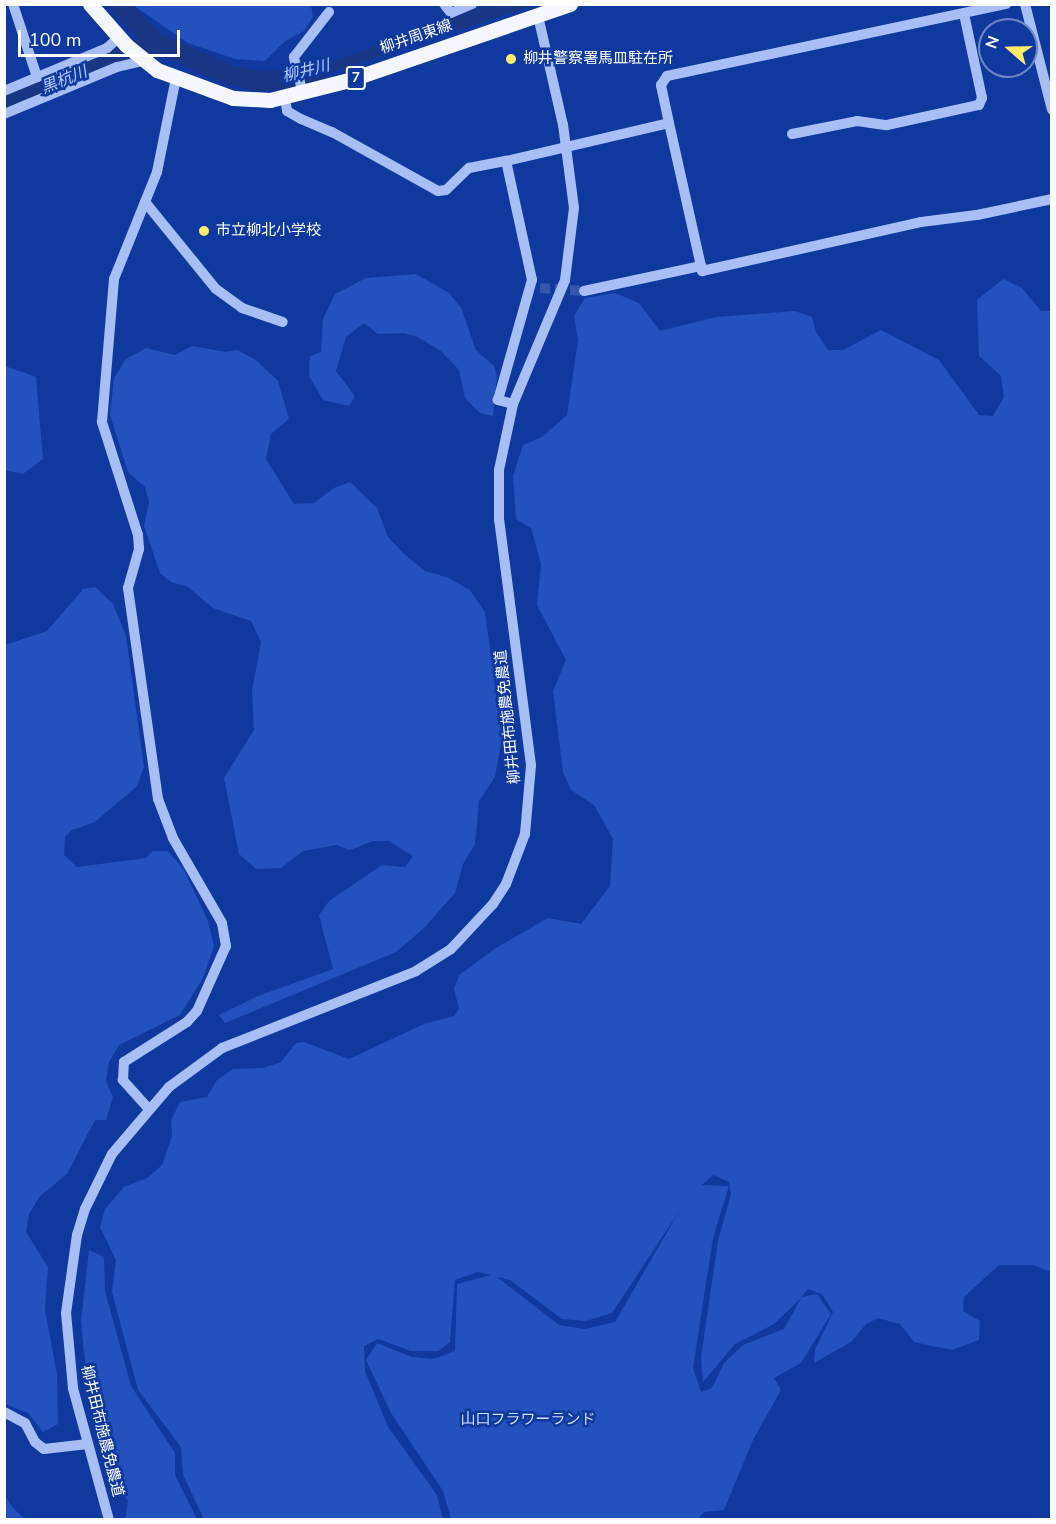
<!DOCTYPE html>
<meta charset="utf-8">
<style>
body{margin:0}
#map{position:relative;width:1056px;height:1524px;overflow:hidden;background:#10399f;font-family:"Nunito Sans","Noto Sans JP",sans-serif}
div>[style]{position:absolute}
.green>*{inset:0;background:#2351bd}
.water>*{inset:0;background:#183684}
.river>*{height:20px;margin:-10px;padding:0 10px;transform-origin:10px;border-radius:10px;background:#183684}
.minor-tunnel>*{height:10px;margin-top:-5px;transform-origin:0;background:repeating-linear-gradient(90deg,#3457ad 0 10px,transparent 0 15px)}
.minor>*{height:10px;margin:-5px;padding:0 5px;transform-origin:5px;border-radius:5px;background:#a7bff5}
.major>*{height:15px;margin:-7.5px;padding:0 7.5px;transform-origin:7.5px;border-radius:7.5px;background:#f5f7ff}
.dots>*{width:16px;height:16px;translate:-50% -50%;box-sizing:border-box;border:3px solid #10399f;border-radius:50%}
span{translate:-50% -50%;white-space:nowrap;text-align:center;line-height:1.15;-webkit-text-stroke:5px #10399f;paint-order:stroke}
.shield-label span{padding:2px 4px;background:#10399f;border:2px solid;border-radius:4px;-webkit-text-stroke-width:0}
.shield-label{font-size:14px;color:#fff;font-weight:700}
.street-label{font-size:15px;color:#fff}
.poi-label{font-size:15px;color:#fff}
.left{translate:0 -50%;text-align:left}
.park-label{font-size:15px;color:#d0defe}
.water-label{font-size:16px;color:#b4cafb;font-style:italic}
.frame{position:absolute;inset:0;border:6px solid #fff;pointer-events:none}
.north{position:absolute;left:978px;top:18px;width:60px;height:60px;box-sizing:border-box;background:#10399f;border:2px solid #7088c5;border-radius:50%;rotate:290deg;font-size:16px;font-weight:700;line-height:24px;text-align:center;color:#fff}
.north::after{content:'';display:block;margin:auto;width:21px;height:27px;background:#ffeb6b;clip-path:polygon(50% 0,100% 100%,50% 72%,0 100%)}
.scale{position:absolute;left:18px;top:30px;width:162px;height:27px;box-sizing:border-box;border:3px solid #fff;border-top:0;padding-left:8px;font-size:18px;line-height:21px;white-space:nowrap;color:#fff;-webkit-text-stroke:4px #10399f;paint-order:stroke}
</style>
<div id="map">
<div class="green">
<div style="clip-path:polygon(133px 5px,311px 5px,313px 17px,304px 31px,285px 41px,265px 61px,235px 59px,188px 43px)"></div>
<div style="clip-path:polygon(416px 274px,449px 293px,461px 308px,476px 350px,494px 366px,497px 376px,493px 416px,480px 413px,465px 398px,459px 370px,442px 352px,418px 337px,404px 333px,378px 334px,364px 323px,346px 337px,336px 371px,355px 396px,349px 406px,323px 400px,309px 376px,310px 356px,321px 352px,323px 319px,335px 294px,366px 278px)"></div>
<div style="clip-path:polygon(evenodd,1003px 279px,1022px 288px,1041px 311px,1052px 311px,1051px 1272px,1033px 1265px,999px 1265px,964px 1297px,963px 1311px,980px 1321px,979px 1340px,952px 1350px,914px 1342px,900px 1324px,878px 1318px,866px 1324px,851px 1342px,814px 1363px,815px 1350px,833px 1312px,822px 1294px,808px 1289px,801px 1297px,817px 1294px,831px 1314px,801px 1363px,774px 1378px,781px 1390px,753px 1440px,724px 1510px,704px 1512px,697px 1520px,451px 1519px,443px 1491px,391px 1413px,366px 1360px,377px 1343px,412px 1357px,434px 1359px,455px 1351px,457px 1284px,491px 1275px,478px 1272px,455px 1280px,450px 1342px,438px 1351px,411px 1351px,378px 1339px,364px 1346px,365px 1371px,388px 1427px,437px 1495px,443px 1519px,204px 1519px,183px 1475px,181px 1447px,138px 1390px,112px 1292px,116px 1260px,100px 1227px,105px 1209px,124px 1187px,147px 1178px,162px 1165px,172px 1136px,171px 1120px,180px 1102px,207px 1097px,217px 1080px,233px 1069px,263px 1068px,281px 1062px,296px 1043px,304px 1042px,349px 1059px,424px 1024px,454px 1016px,459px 1009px,454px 989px,459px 975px,496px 948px,548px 918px,581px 924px,610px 886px,613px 839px,594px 805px,571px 790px,563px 772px,553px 691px,566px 660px,537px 605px,541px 564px,531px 528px,516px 519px,513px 476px,523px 445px,542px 437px,567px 415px,578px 340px,574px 316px,585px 298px,615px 293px,639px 303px,660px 331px,716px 317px,795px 311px,812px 317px,816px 332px,828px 350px,843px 350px,881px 330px,939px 360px,979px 415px,993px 416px,1004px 397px,1001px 376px,979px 356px,977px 300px,1003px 279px,713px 1175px,729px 1182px,731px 1194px,718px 1241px,701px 1357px,703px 1382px,735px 1344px,774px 1324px,801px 1298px,784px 1329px,743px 1345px,724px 1363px,712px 1388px,701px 1392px,693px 1368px,713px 1238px,729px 1186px,702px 1185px,713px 1175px,1003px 279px,680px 1210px,615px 1322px,584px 1329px,559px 1325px,497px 1277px,510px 1280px,562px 1319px,586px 1321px,612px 1313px,680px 1210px)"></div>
<div style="clip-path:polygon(192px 346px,226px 352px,237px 350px,256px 360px,278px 381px,289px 419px,271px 434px,266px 459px,294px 504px,314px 503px,334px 488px,350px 482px,377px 508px,388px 537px,404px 554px,425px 571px,449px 578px,470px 590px,485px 612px,502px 737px,495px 777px,479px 801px,475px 844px,463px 864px,455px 893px,424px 928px,396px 952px,225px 1023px,219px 1015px,258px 996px,333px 969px,319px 915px,329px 901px,382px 865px,405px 867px,413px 856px,389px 841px,373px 841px,350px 850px,336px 845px,303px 851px,281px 868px,256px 869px,239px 854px,224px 778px,254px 730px,252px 691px,261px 642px,251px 621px,213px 608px,188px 587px,171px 582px,160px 573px,144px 526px,149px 502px,145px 487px,128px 472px,110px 415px,114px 378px,126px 359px,146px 348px,175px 355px)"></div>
<div style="clip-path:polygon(5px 366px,36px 377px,43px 459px,23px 474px,5px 470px)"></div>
<div style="clip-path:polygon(95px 587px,113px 604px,126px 636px,144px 767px,137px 786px,95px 822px,72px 830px,65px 837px,64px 855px,77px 867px,146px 858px,153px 851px,168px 851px,184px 870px,208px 921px,214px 946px,203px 978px,180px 1015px,119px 1045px,109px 1062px,106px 1081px,113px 1097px,106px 1120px,95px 1120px,67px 1174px,40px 1196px,29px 1214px,26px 1232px,48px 1267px,45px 1310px,57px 1374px,58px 1424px,43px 1432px,28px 1413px,5px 1404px,5px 645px,47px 631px,83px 589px)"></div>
<div style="clip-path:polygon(89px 1250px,104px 1257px,105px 1291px,131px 1386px,175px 1453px,175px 1475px,197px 1519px,125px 1519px,128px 1501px,114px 1482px,85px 1363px,81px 1321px)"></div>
<div style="clip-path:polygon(5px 1496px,13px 1508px,25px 1519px,5px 1519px)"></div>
</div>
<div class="water">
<div style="clip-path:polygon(484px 5px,535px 5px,305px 81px,301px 67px,338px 60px)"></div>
</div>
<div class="river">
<div style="left:119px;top:4px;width:54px;rotate:46.5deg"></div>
<div style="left:156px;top:43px;width:81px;rotate:23.4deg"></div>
<div style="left:230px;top:75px;width:29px;rotate:12deg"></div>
<div style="left:258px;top:81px;width:24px;rotate:-2deg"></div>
<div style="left:282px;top:80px;width:38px;rotate:-15deg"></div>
<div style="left:4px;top:103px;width:158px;rotate:-21.5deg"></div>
</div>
<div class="minor-tunnel">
<div style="left:540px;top:288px;width:44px;rotate:3.9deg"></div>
</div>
<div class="minor">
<div style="left:13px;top:4px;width:77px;rotate:71.8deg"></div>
<div style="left:444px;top:4px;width:11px;rotate:52deg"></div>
<div style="left:451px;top:13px;width:23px;rotate:-23deg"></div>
<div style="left:1025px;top:4px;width:109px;rotate:75.7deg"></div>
<div style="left:4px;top:91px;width:112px;rotate:-22.7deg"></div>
<div style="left:107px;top:48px;width:15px;rotate:-42deg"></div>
<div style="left:303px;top:94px;width:38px;rotate:-104deg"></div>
<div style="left:294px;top:57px;width:57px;rotate:-52.1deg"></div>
<div style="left:285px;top:98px;width:13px;rotate:81deg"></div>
<div style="left:287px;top:111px;width:16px;rotate:30deg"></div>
<div style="left:301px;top:119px;width:34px;rotate:23deg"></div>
<div style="left:332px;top:132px;width:121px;rotate:29.1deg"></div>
<div style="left:438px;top:191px;width:8px;rotate:-7deg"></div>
<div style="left:446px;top:190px;width:32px;rotate:-44deg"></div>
<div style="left:469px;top:168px;width:38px;rotate:-11deg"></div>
<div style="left:4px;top:114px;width:122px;rotate:-22.6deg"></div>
<div style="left:117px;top:67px;width:28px;rotate:-13deg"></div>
<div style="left:669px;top:123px;width:152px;rotate:77.4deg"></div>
<div style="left:702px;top:271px;width:224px;rotate:-12.6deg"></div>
<div style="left:921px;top:222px;width:56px;rotate:-7.1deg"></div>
<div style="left:977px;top:215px;width:77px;rotate:-12deg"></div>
<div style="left:792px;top:134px;width:66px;rotate:-11.3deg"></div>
<div style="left:857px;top:121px;width:30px;rotate:8deg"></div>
<div style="left:887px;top:125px;width:94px;rotate:-12.3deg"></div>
<div style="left:979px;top:105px;width:8px;rotate:-67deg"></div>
<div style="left:982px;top:98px;width:86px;rotate:-102.1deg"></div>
<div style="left:145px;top:202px;width:112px;rotate:50.8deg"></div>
<div style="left:216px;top:289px;width:32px;rotate:36deg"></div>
<div style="left:242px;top:308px;width:43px;rotate:18.9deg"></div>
<div style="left:584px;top:291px;width:120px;rotate:-12.1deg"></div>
<div style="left:513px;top:404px;width:16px;rotate:-165deg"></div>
<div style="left:498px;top:400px;width:125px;rotate:-74.2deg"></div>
<div style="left:532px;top:280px;width:122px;rotate:-102.3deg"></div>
<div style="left:506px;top:161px;width:167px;rotate:-13.1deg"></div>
<div style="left:669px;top:123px;width:39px;rotate:-102deg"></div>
<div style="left:661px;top:85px;width:11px;rotate:-56deg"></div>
<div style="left:667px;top:76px;width:347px;rotate:-12deg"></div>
<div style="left:148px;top:1108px;width:38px;rotate:-132deg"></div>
<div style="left:123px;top:1080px;width:18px;rotate:-87deg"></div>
<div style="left:124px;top:1062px;width:75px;rotate:-32.4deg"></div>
<div style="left:187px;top:1022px;width:15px;rotate:-48deg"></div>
<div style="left:197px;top:1011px;width:71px;rotate:-66deg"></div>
<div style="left:226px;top:946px;width:23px;rotate:-100deg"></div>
<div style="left:222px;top:923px;width:98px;rotate:-120deg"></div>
<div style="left:173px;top:838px;width:42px;rotate:-111deg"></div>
<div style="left:158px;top:799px;width:213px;rotate:-98.1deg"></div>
<div style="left:128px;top:588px;width:41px;rotate:-74.2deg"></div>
<div style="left:139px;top:549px;width:14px;rotate:-94deg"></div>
<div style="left:138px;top:535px;width:119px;rotate:-107.7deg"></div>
<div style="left:102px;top:422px;width:144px;rotate:-85.2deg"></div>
<div style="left:114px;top:279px;width:115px;rotate:-68.1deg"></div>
<div style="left:157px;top:172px;width:96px;rotate:-78.6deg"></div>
<div style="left:4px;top:1412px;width:24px;rotate:28deg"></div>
<div style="left:25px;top:1423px;width:21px;rotate:62deg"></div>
<div style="left:35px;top:1442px;width:11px;rotate:38deg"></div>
<div style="left:44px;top:1449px;width:44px;rotate:-6.5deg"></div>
<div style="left:109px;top:1520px;width:137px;rotate:-105.3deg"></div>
<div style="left:73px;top:1388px;width:75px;rotate:-95.3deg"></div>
<div style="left:66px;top:1313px;width:79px;rotate:-82deg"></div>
<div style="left:77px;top:1235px;width:27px;rotate:-73deg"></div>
<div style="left:85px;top:1209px;width:61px;rotate:-63.9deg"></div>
<div style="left:112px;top:1154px;width:88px;rotate:-49.6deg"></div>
<div style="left:169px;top:1087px;width:66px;rotate:-36.3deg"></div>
<div style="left:222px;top:1048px;width:209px;rotate:-21.6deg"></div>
<div style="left:416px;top:971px;width:41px;rotate:-32.2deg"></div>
<div style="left:451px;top:949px;width:62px;rotate:-47deg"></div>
<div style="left:493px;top:904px;width:24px;rotate:-57deg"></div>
<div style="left:506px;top:884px;width:53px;rotate:-69.2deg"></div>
<div style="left:525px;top:834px;width:69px;rotate:-85deg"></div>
<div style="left:531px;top:765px;width:247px;rotate:-97.4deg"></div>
<div style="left:499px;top:520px;width:50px;rotate:-90deg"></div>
<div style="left:499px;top:470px;width:67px;rotate:-78deg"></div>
<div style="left:513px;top:404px;width:134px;rotate:-67.2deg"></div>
<div style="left:565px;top:280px;width:73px;rotate:-82.9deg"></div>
<div style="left:574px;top:208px;width:84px;rotate:-97.5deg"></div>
<div style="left:563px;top:125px;width:112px;rotate:-102.9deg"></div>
</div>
<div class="major">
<div style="left:90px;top:4px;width:55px;rotate:48.7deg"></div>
<div style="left:126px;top:45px;width:40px;rotate:39deg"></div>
<div style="left:157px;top:70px;width:81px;rotate:20.2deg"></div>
<div style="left:233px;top:98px;width:37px;rotate:3deg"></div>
<div style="left:270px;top:100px;width:81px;rotate:-14.2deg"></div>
<div style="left:349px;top:80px;width:234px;rotate:-19deg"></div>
</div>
<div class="dots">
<div style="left:511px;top:59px;background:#ffeb6b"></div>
<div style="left:204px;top:231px;background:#ffeb6b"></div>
</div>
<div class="shield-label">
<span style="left:356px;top:78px">7</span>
</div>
<div class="street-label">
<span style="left:416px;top:37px;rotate:-19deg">柳井周東線</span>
<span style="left:508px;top:717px;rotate:-96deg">柳井田布施農免農道</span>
<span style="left:102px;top:1431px;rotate:76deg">柳井田布施農免農道</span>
</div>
<div class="poi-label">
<span class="left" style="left:523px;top:59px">柳井警察署馬皿駐在所</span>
<span class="left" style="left:216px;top:231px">市立柳北小学校</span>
</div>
<div class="park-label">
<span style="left:528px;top:1420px">山口フラワーランド</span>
</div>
<div class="water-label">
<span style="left:306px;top:71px;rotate:-14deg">柳井川</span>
<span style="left:64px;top:80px;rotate:-22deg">黒杭川</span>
</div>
<div class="frame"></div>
<div class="north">N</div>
<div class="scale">100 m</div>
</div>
